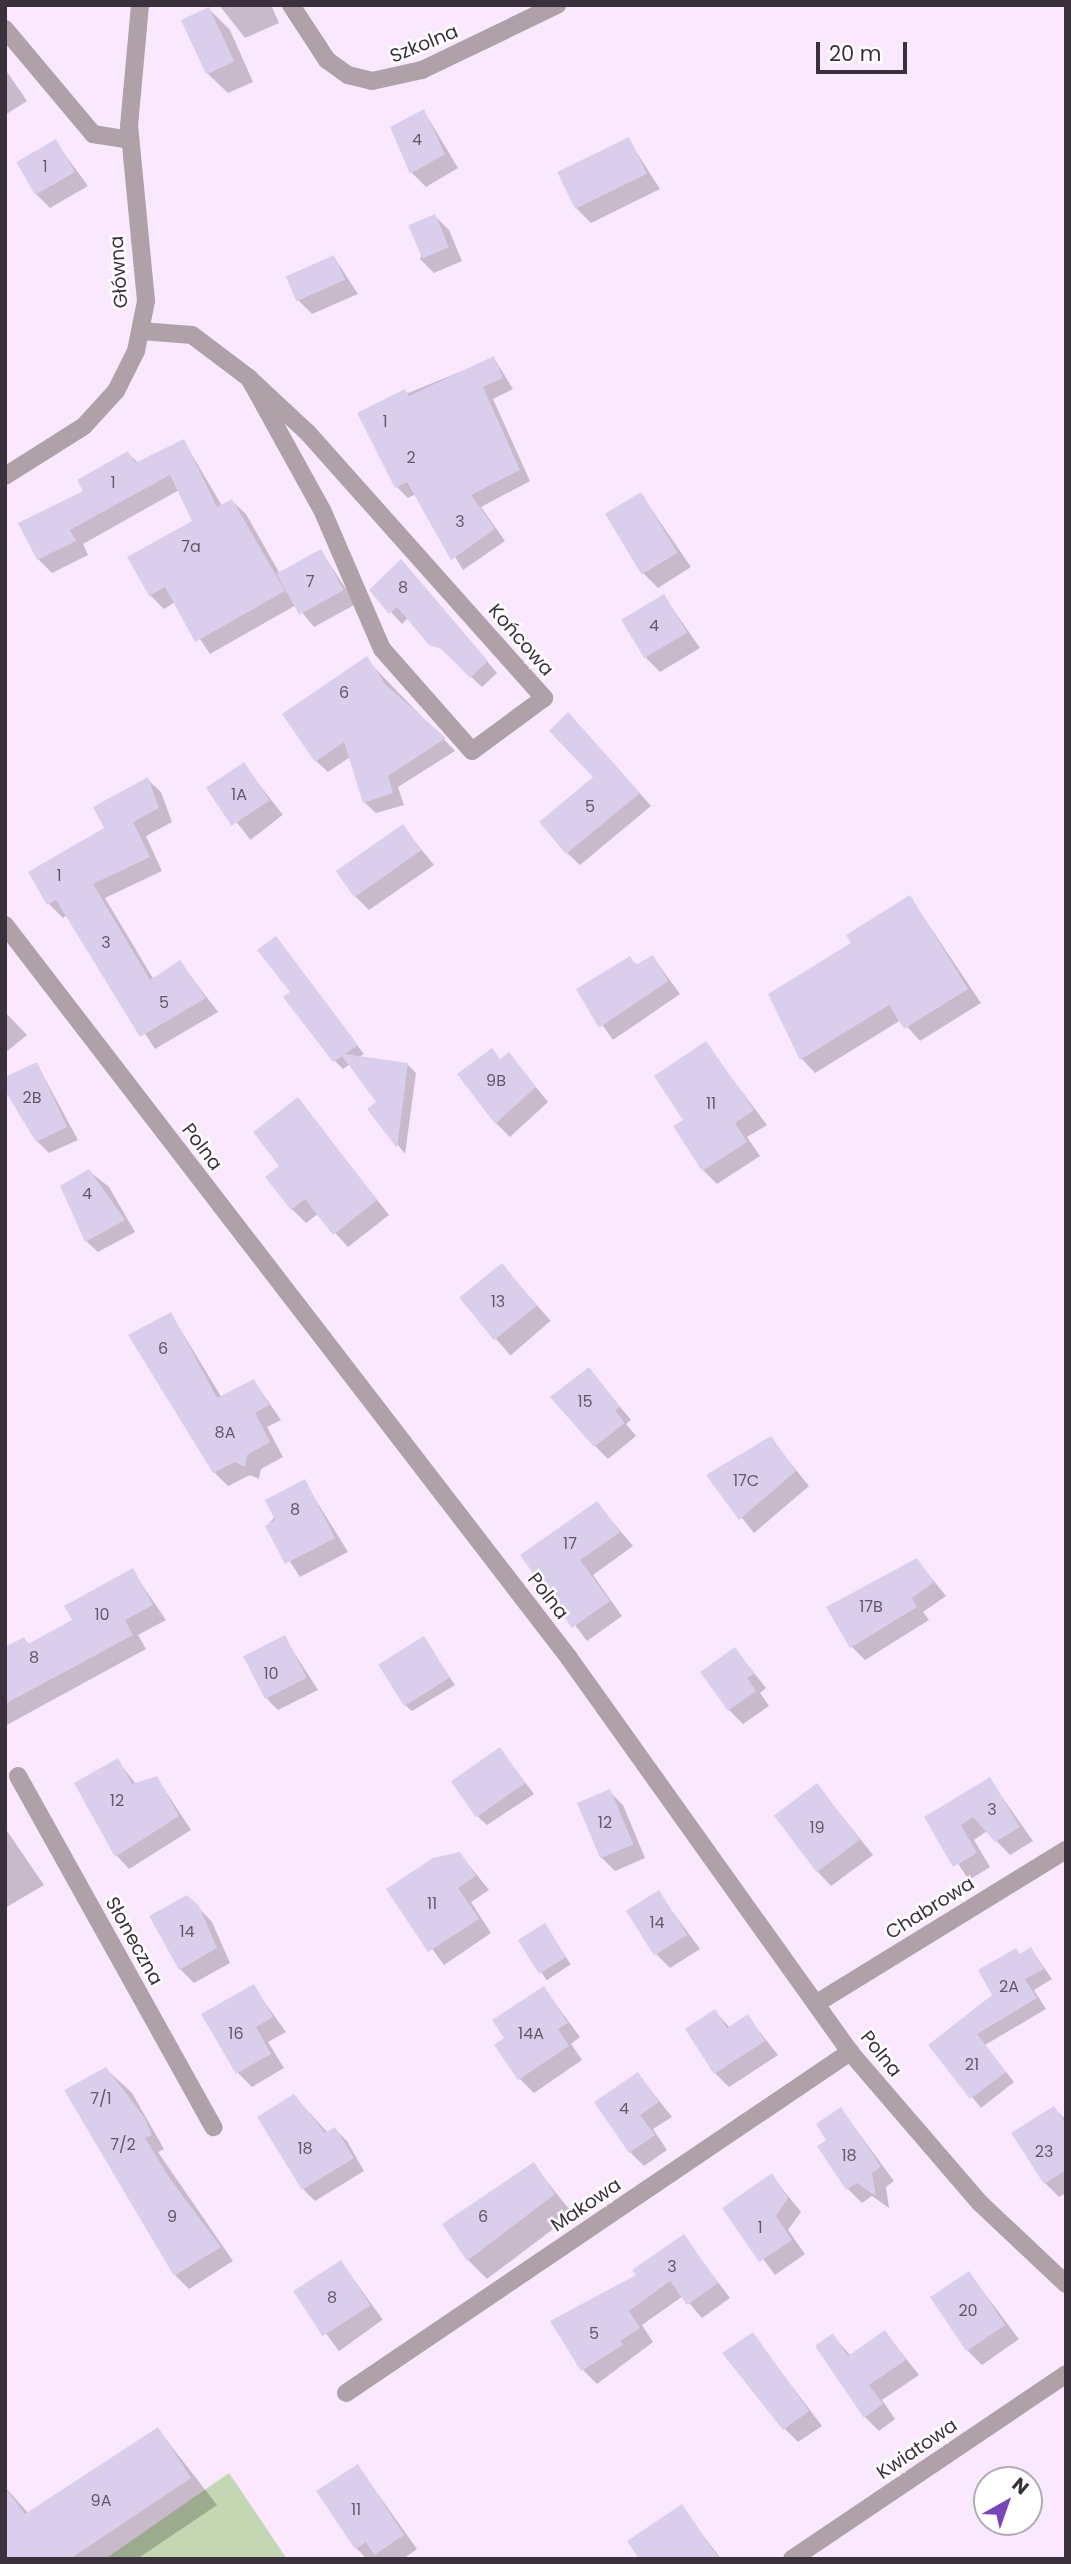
<!DOCTYPE html>
<meta charset="utf-8">
<style>
body{margin:0}
#map{position:relative;width:1071px;height:2564px;overflow:hidden;background:#fae9fe;font-family:Poppins,sans-serif}
div>[style]{position:absolute}
.green>*{inset:0;background:#c4d6b2}
.shadow>*{inset:0;background:#0003;transform-origin:0 0}
.building>*{inset:0;background:#d9cfed;transform-origin:0 0}
.minor>*{height:18px;margin:-9px;padding:0 9px;transform-origin:9px;border-radius:9px;background:#afa1a7}
span{translate:-50% -50%;white-space:nowrap;text-align:center;line-height:1.15;-webkit-text-stroke:5px #fff;paint-order:stroke}
.number-label{font-size:16px;color:#625868}
.number-label span{-webkit-text-stroke-width:0}
.street-label{font-size:19px;color:#3a313c}
.frame{position:absolute;inset:0;border:7px solid #3a313c;pointer-events:none}
.north{position:absolute;left:973px;top:2466px;width:70px;height:70px;box-sizing:border-box;background:#fff;border:2px solid #b0adb1;border-radius:50%;rotate:40deg;font-size:19px;font-weight:700;line-height:28px;text-align:center;color:#3a313c}
.north::after{content:'';display:block;margin:auto;width:24px;height:32px;background:#7a45bc;clip-path:polygon(50% 0,100% 100%,50% 72%,0 100%)}
.scale{position:absolute;left:816px;top:42px;width:91px;height:32px;box-sizing:border-box;border:4px solid #3a313c;border-top:0;padding-left:9px;font-size:21px;line-height:24px;white-space:nowrap;color:#3a313c;-webkit-text-stroke:5px #fff;paint-order:stroke}
</style>
<div id="map">
<div class="green">
<div style="clip-path:polygon(229px 2473px,287px 2559px,105px 2559px)"></div>
</div>
<div class="shadow">
<div style="clip-path:polygon(219px 5px,271px 5px,279px 23px,245px 38px)"></div>
<div style="clip-path:polygon(209px 9px,230px 30px,253px 82px,228px 93px,207px 73px)"></div>
<div style="clip-path:polygon(5px 69px,27px 101px,5px 115px)"></div>
<div style="clip-path:polygon(424px 111px,458px 168px,426px 187px,412px 173px,392px 127px)"></div>
<div style="clip-path:polygon(628px 139px,660px 189px,591px 223px,577px 209px)"></div>
<div style="clip-path:polygon(55px 141px,88px 186px,50px 208px,36px 194px)"></div>
<div style="clip-path:polygon(435px 216px,449px 230px,462px 261px,434px 273px,420px 259px)"></div>
<div style="clip-path:polygon(334px 257px,358px 294px,312px 314px,298px 300px)"></div>
<div style="clip-path:polygon(494px 358px,513px 389px,493px 399px,530px 481px,481px 507px,505px 541px,463px 570px,416px 494px,408px 498px,397px 487px,359px 413px)"></div>
<div style="clip-path:polygon(184px 441px,222px 506px,232px 501px,246px 514px,280px 574px,321px 551px,356px 604px,314px 627px,296px 605px,210px 654px,175px 602px,164px 609px,150px 595px,194px 522px,179px 490px,83px 544px,88px 555px,52px 573px,38px 559px,85px 491px,128px 453px,138px 463px)"></div>
<div style="clip-path:polygon(641px 494px,691px 567px,658px 588px,644px 574px)"></div>
<div style="clip-path:polygon(412px 573px,497px 673px,482px 687px,408px 618px,402px 624px,391px 612px)"></div>
<div style="clip-path:polygon(664px 596px,700px 648px,660px 672px,646px 658px)"></div>
<div style="clip-path:polygon(366px 659px,455px 751px,398px 787px,404px 805px,376px 813px,364px 802px,350px 757px,328px 772px,316px 761px)"></div>
<div style="clip-path:polygon(581px 727px,651px 806px,580px 865px,567px 853px,595px 777px)"></div>
<div style="left:244px;top:765px;width:63px;height:41px;rotate:52deg"></div>
<div style="clip-path:polygon(147px 779px,161px 792px,172px 822px,146px 836px,162px 871px,105px 898px,154px 980px,180px 962px,218px 1012px,155px 1049px,67px 915px,63px 918px,49px 904px)"></div>
<div style="clip-path:polygon(403px 827px,434px 865px,369px 910px,355px 896px)"></div>
<div style="clip-path:polygon(910px 897px,981px 1003px,920px 1041px,901px 1020px,815px 1073px,802px 1059px,770px 995px,853px 944px)"></div>
<div style="clip-path:polygon(276px 938px,364px 1054px,359px 1057px,408px 1065px,416px 1073px,405px 1154px,370px 1109px,379px 1103px,350px 1064px,343px 1069px,335px 1061px,285px 997px,292px 992px)"></div>
<div style="clip-path:polygon(653px 957px,680px 994px,613px 1040px,578px 990px,630px 958px,638px 966px)"></div>
<div style="clip-path:polygon(5px 1012px,27px 1035px,5px 1053px)"></div>
<div style="clip-path:polygon(706px 1044px,767px 1125px,747px 1137px,760px 1156px,717px 1184px,703px 1170px,685px 1121px)"></div>
<div style="clip-path:polygon(509px 1054px,548px 1102px,510px 1137px,496px 1123px,501px 1060px)"></div>
<div style="clip-path:polygon(37px 1064px,78px 1140px,49px 1153px,37px 1141px)"></div>
<div style="clip-path:polygon(298px 1099px,389px 1215px,348px 1247px,318px 1214px,306px 1223px,292px 1209px,281px 1166px)"></div>
<div style="clip-path:polygon(89px 1171px,109px 1187px,135px 1232px,98px 1252px,86px 1241px)"></div>
<div style="left:502px;top:1265px;width:74px;height:53px;rotate:49deg"></div>
<div style="clip-path:polygon(171px 1314px,222px 1398px,254px 1381px,281px 1420px,267px 1427px,283px 1457px,261px 1469px,259px 1479px,250px 1475px,228px 1486px,214px 1472px)"></div>
<div style="clip-path:polygon(589px 1369px,631px 1420px,626px 1424px,636px 1436px,608px 1459px,595px 1446px)"></div>
<div style="clip-path:polygon(771px 1439px,809px 1486px,754px 1533px,708px 1475px)"></div>
<div style="clip-path:polygon(304px 1481px,348px 1552px,300px 1577px,267px 1526px)"></div>
<div style="clip-path:polygon(597px 1503px,633px 1546px,593px 1575px,622px 1616px,587px 1641px,523px 1556px)"></div>
<div style="clip-path:polygon(917px 1560px,946px 1596px,923px 1612px,929px 1620px,865px 1660px,851px 1646px)"></div>
<div style="clip-path:polygon(132px 1570px,166px 1620px,138px 1635px,146px 1649px,5px 1726px,5px 1649px,24px 1639px,30px 1645px,74px 1621px)"></div>
<div style="clip-path:polygon(284px 1637px,318px 1690px,278px 1710px,267px 1699px)"></div>
<div style="clip-path:polygon(424px 1639px,455px 1685px,412px 1711px,405px 1705px)"></div>
<div style="clip-path:polygon(735px 1649px,766px 1688px,760px 1693px,769px 1706px,743px 1724px,729px 1710px)"></div>
<div style="clip-path:polygon(500px 1749px,534px 1794px,487px 1825px,476px 1815px)"></div>
<div style="clip-path:polygon(118px 1761px,136px 1784px,157px 1778px,191px 1830px,129px 1869px,117px 1856px)"></div>
<div style="clip-path:polygon(990px 1780px,1033px 1841px,1010px 1855px,987px 1831px,974px 1840px,990px 1867px,969px 1880px,927px 1818px)"></div>
<div style="clip-path:polygon(817px 1785px,873px 1855px,831px 1886px,818px 1872px)"></div>
<div style="clip-path:polygon(609px 1791px,623px 1805px,645px 1858px,615px 1871px,601px 1857px)"></div>
<div style="clip-path:polygon(5px 1828px,44px 1885px,5px 1908px)"></div>
<div style="clip-path:polygon(460px 1854px,489px 1890px,471px 1902px,491px 1933px,444px 1965px,388px 1889px)"></div>
<div style="clip-path:polygon(658px 1892px,700px 1949px,670px 1968px,656px 1954px)"></div>
<div style="clip-path:polygon(198px 1907px,212px 1922px,230px 1963px,194px 1983px,180px 1969px)"></div>
<div style="left:545px;top:1926px;width:46px;height:29px;rotate:56deg"></div>
<div style="clip-path:polygon(1031px 1949px,1052px 1979px,1034px 1990px,1046px 2009px,985px 2045px,1014px 2082px,981px 2108px,931px 2045px,995px 1996px)"></div>
<div style="clip-path:polygon(253px 1986px,286px 2032px,268px 2042px,284px 2068px,252px 2087px,238px 2073px)"></div>
<div style="clip-path:polygon(544px 1988px,580px 2037px,571px 2044px,582px 2060px,534px 2093px,520px 2079px,507px 2038px)"></div>
<div style="clip-path:polygon(715px 2011px,730px 2028px,748px 2017px,778px 2055px,729px 2087px,715px 2073px)"></div>
<div style="clip-path:polygon(106px 2069px,132px 2093px,164px 2149px,158px 2152px,233px 2261px,189px 2289px,175px 2275px)"></div>
<div style="clip-path:polygon(638px 2074px,672px 2117px,653px 2129px,667px 2150px,644px 2166px,630px 2152px)"></div>
<div style="clip-path:polygon(294px 2096px,328px 2133px,335px 2129px,347px 2141px,364px 2171px,315px 2201px,303px 2189px)"></div>
<div style="clip-path:polygon(1054px 2108px,1066px 2120px,1066px 2193px,1059px 2197px,1045px 2183px)"></div>
<div style="clip-path:polygon(841px 2109px,894px 2181px,886px 2187px,889px 2208px,872px 2196px,862px 2203px,848px 2189px)"></div>
<div style="clip-path:polygon(533px 2164px,573px 2214px,487px 2279px,468px 2260px)"></div>
<div style="clip-path:polygon(772px 2176px,801px 2212px,788px 2230px,805px 2254px,775px 2275px,725px 2208px)"></div>
<div style="clip-path:polygon(683px 2236px,730px 2298px,702px 2318px,683px 2296px,642px 2325px,653px 2342px,597px 2384px,583px 2370px,639px 2276px)"></div>
<div style="left:341px;top:2262px;width:71px;height:54px;rotate:54deg"></div>
<div style="clip-path:polygon(969px 2273px,1019px 2339px,982px 2365px,968px 2351px)"></div>
<div style="clip-path:polygon(885px 2332px,919px 2375px,882px 2400px,895px 2419px,879px 2431px,865px 2417px,833px 2336px,851px 2356px)"></div>
<div style="clip-path:polygon(753px 2335px,822px 2426px,798px 2442px,784px 2428px)"></div>
<div style="clip-path:polygon(158px 2429px,217px 2505px,137px 2559px,5px 2559px,5px 2487px,29px 2514px)"></div>
<div style="clip-path:polygon(358px 2466px,417px 2549px,403px 2559px,367px 2559px,356px 2548px)"></div>
<div style="clip-path:polygon(681px 2506px,721px 2559px,641px 2559px)"></div>
</div>
<div class="building">
<div style="left:209px;top:7px;width:60px;height:31px;rotate:65deg"></div>
<div style="clip-path:polygon(424px 109px,445px 154px,410px 174px,390px 127px)"></div>
<div style="left:629px;top:137px;width:41px;height:80px;rotate:64deg"></div>
<div style="left:56px;top:139px;width:38px;height:46px;rotate:60deg"></div>
<div style="left:435px;top:214px;width:36px;height:29px;rotate:67deg"></div>
<div style="left:334px;top:255px;width:27px;height:53px;rotate:66deg"></div>
<div style="clip-path:polygon(494px 356px,503px 378px,483px 387px,520px 470px,471px 495px,495px 529px,451px 560px,407px 482px,395px 488px,357px 413px,405px 389px,409px 396px)"></div>
<div style="clip-path:polygon(184px 439px,217px 507px,232px 499px,285px 591px,195px 642px,165px 587px,149px 596px,127px 557px,192px 521px,170px 475px,70px 530px,76px 541px,37px 560px,18px 523px,83px 491px,77px 480px,128px 451px,135px 463px)"></div>
<div style="left:641px;top:492px;width:71px;height:42px;rotate:59deg"></div>
<div style="left:321px;top:549px;width:47px;height:51px;rotate:61deg"></div>
<div style="clip-path:polygon(401px 559px,488px 661px,470px 678px,442px 649px,429px 645px,397px 607px,389px 614px,369px 590px)"></div>
<div style="left:664px;top:594px;width:45px;height:50px;rotate:59deg"></div>
<div style="clip-path:polygon(367px 656px,385px 684px,446px 738px,388px 776px,393px 793px,363px 803px,344px 742px,315px 762px,282px 714px)"></div>
<div style="clip-path:polygon(568px 712px,640px 793px,566px 854px,539px 822px,593px 777px,549px 731px)"></div>
<div style="left:244px;top:762px;width:46px;height:46px;rotate:56deg"></div>
<div style="clip-path:polygon(148px 777px,159px 808px,133px 822px,150px 857px,93px 884px,150px 980px,180px 960px,206px 998px,140px 1037px,56px 900px,47px 905px,28px 872px,104px 828px,93px 807px)"></div>
<div style="left:403px;top:824px;width:32px;height:82px;rotate:55deg"></div>
<div style="clip-path:polygon(910px 895px,968px 989px,904px 1029px,889px 1005px,800px 1060px,768px 994px,851px 943px,846px 935px)"></div>
<div style="clip-path:polygon(276px 936px,358px 1045px,345px 1054px,408px 1063px,397px 1148px,367px 1109px,376px 1102px,342px 1056px,333px 1062px,283px 997px,290px 992px,257px 950px)"></div>
<div style="clip-path:polygon(653px 955px,668px 981px,599px 1028px,576px 989px,630px 956px,636px 965px)"></div>
<div style="clip-path:polygon(706px 1041px,754px 1110px,735px 1123px,747px 1142px,702px 1171px,673px 1126px,683px 1120px,654px 1076px)"></div>
<div style="clip-path:polygon(492px 1048px,500px 1059px,509px 1052px,536px 1087px,495px 1124px,457px 1074px)"></div>
<div style="clip-path:polygon(37px 1062px,67px 1127px,36px 1142px,5px 1091px,5px 1077px)"></div>
<div style="clip-path:polygon(298px 1097px,377px 1200px,333px 1235px,305px 1199px,291px 1210px,265px 1177px,279px 1166px,253px 1132px)"></div>
<div style="clip-path:polygon(89px 1169px,125px 1220px,85px 1242px,60px 1186px)"></div>
<div style="left:502px;top:1263px;width:55px;height:55px;rotate:51deg"></div>
<div style="clip-path:polygon(171px 1312px,217px 1398px,254px 1379px,269px 1405px,255px 1413px,270px 1442px,247px 1455px,245px 1467px,235px 1462px,213px 1473px,128px 1335px)"></div>
<div style="clip-path:polygon(589px 1367px,620px 1407px,615px 1410px,625px 1423px,594px 1447px,550px 1397px)"></div>
<div style="clip-path:polygon(771px 1436px,796px 1471px,739px 1520px,706px 1475px)"></div>
<div style="clip-path:polygon(305px 1479px,335px 1538px,285px 1564px,265px 1526px,275px 1520px,265px 1500px)"></div>
<div style="clip-path:polygon(597px 1501px,620px 1532px,580px 1560px,610px 1601px,572px 1628px,520px 1555px)"></div>
<div style="clip-path:polygon(917px 1558px,934px 1582px,912px 1598px,917px 1607px,850px 1648px,826px 1607px)"></div>
<div style="clip-path:polygon(133px 1568px,153px 1605px,125px 1620px,133px 1635px,5px 1704px,5px 1647px,24px 1637px,28px 1644px,72px 1620px,64px 1606px)"></div>
<div style="left:285px;top:1635px;width:48px;height:47px;rotate:63deg"></div>
<div style="left:424px;top:1636px;width:49px;height:54px;rotate:58deg"></div>
<div style="clip-path:polygon(735px 1647px,754px 1674px,747px 1678px,756px 1691px,728px 1711px,700px 1672px)"></div>
<div style="left:500px;top:1747px;width:44px;height:60px;rotate:55deg"></div>
<div style="clip-path:polygon(118px 1758px,132px 1784px,157px 1776px,179px 1816px,115px 1857px,74px 1783px)"></div>
<div style="clip-path:polygon(990px 1777px,1020px 1827px,995px 1842px,973px 1817px,961px 1825px,977px 1853px,953px 1867px,924px 1817px)"></div>
<div style="left:817px;top:1783px;width:71px;height:54px;rotate:53deg"></div>
<div style="left:610px;top:1789px;width:60px;height:36px;rotate:67deg"></div>
<div style="clip-path:polygon(460px 1852px,476px 1876px,458px 1888px,479px 1919px,428px 1952px,386px 1889px,433px 1858px)"></div>
<div style="left:659px;top:1890px;width:53px;height:39px;rotate:58deg"></div>
<div style="clip-path:polygon(187px 1895px,199px 1906px,217px 1948px,179px 1970px,149px 1916px)"></div>
<div style="left:545px;top:1923px;width:40px;height:32px;rotate:58deg"></div>
<div style="clip-path:polygon(1031px 1947px,1044px 1969px,1025px 1979px,1037px 1998px,977px 2034px,1006px 2072px,970px 2099px,928px 2045px,992px 1995px,978px 1970px,1016px 1948px,1020px 1954px)"></div>
<div style="clip-path:polygon(254px 1984px,273px 2017px,256px 2027px,271px 2054px,236px 2074px,201px 2014px)"></div>
<div style="clip-path:polygon(544px 1986px,568px 2023px,558px 2029px,569px 2046px,518px 2080px,494px 2045px,504px 2038px,492px 2020px)"></div>
<div style="clip-path:polygon(715px 2009px,727px 2028px,748px 2014px,765px 2041px,714px 2074px,685px 2029px)"></div>
<div style="clip-path:polygon(106px 2067px,144px 2117px,152px 2135px,145px 2138px,170px 2179px,221px 2247px,174px 2276px,64px 2090px)"></div>
<div style="clip-path:polygon(638px 2072px,659px 2102px,640px 2115px,655px 2135px,629px 2153px,594px 2102px)"></div>
<div style="clip-path:polygon(294px 2094px,325px 2133px,335px 2127px,354px 2158px,302px 2190px,257px 2117px)"></div>
<div style="clip-path:polygon(1054px 2106px,1066px 2124px,1066px 2170px,1044px 2184px,1011px 2133px)"></div>
<div style="clip-path:polygon(841px 2107px,881px 2167px,872px 2173px,876px 2196px,857px 2183px,846px 2190px,817px 2146px,826px 2140px,816px 2124px)"></div>
<div style="clip-path:polygon(534px 2162px,555px 2194px,467px 2261px,442px 2224px)"></div>
<div style="clip-path:polygon(772px 2173px,788px 2198px,776px 2216px,792px 2240px,759px 2262px,722px 2208px)"></div>
<div style="clip-path:polygon(684px 2234px,718px 2283px,687px 2305px,670px 2281px,629px 2311px,640px 2328px,620px 2341px,623px 2345px,581px 2371px,550px 2321px,636px 2275px,632px 2270px)"></div>
<div style="left:341px;top:2260px;width:54px;height:57px;rotate:57deg"></div>
<div style="left:969px;top:2271px;width:65px;height:47px;rotate:56deg"></div>
<div style="clip-path:polygon(885px 2330px,906px 2360px,869px 2385px,883px 2404px,864px 2418px,815px 2346px,833px 2333px,848px 2356px)"></div>
<div style="clip-path:polygon(753px 2332px,809px 2411px,783px 2430px,722px 2353px)"></div>
<div style="clip-path:polygon(158px 2427px,191px 2478px,70px 2559px,5px 2559px,5px 2488px,25px 2514px)"></div>
<div style="clip-path:polygon(358px 2464px,404px 2535px,374px 2555px,366px 2542px,355px 2549px,316px 2491px)"></div>
<div style="clip-path:polygon(682px 2504px,719px 2559px,639px 2559px,627px 2541px)"></div>
</div>
<div class="minor">
<div style="left:291px;top:5px;width:66px;rotate:56.8deg"></div>
<div style="left:327px;top:60px;width:26px;rotate:36deg"></div>
<div style="left:348px;top:75px;width:25px;rotate:14deg"></div>
<div style="left:372px;top:81px;width:51px;rotate:-12.4deg"></div>
<div style="left:422px;top:70px;width:150px;rotate:-25.7deg"></div>
<div style="left:5px;top:29px;width:137px;rotate:50deg"></div>
<div style="left:93px;top:134px;width:37px;rotate:9deg"></div>
<div style="left:141px;top:331px;width:51px;rotate:4.5deg"></div>
<div style="left:192px;top:335px;width:71px;rotate:37deg"></div>
<div style="left:249px;top:378px;width:81px;rotate:43deg"></div>
<div style="left:308px;top:433px;width:355px;rotate:48.3deg"></div>
<div style="left:544px;top:698px;width:89px;rotate:143.6deg"></div>
<div style="left:472px;top:751px;width:136px;rotate:-131.4deg"></div>
<div style="left:382px;top:649px;width:151px;rotate:-113.3deg"></div>
<div style="left:322px;top:510px;width:151px;rotate:-118.9deg"></div>
<div style="left:5px;top:476px;width:93px;rotate:-32.3deg"></div>
<div style="left:84px;top:426px;width:47px;rotate:-47.6deg"></div>
<div style="left:116px;top:391px;width:45px;rotate:-63.4deg"></div>
<div style="left:136px;top:351px;width:51px;rotate:-78.7deg"></div>
<div style="left:146px;top:301px;width:176px;rotate:-95.5deg"></div>
<div style="left:129px;top:126px;width:121px;rotate:-84.8deg"></div>
<div style="left:5px;top:925px;width:925px;rotate:52.42deg"></div>
<div style="left:569px;top:1658px;width:484px;rotate:54.5deg"></div>
<div style="left:850px;top:2052px;width:199px;rotate:49.3deg"></div>
<div style="left:980px;top:2203px;width:118px;rotate:43.3deg"></div>
<div style="left:18px;top:1776px;width:402px;rotate:60.9deg"></div>
<div style="left:817px;top:2003px;width:292px;rotate:-31.6deg"></div>
<div style="left:346px;top:2393px;width:609px;rotate:-34.08deg"></div>
<div style="left:792px;top:2559px;width:331px;rotate:-34deg"></div>
</div>
<div class="number-label">
<span style="left:417px;top:140px">4</span>
<span style="left:45px;top:167px">1</span>
<span style="left:385px;top:422px">1</span>
<span style="left:411px;top:458px">2</span>
<span style="left:113px;top:483px">1</span>
<span style="left:460px;top:522px">3</span>
<span style="left:191px;top:547px">7a</span>
<span style="left:310px;top:582px">7</span>
<span style="left:403px;top:588px">8</span>
<span style="left:654px;top:626px">4</span>
<span style="left:344px;top:693px">6</span>
<span style="left:239px;top:795px">1A</span>
<span style="left:590px;top:807px">5</span>
<span style="left:59px;top:876px">1</span>
<span style="left:106px;top:943px">3</span>
<span style="left:164px;top:1003px">5</span>
<span style="left:496px;top:1081px">9B</span>
<span style="left:32px;top:1098px">2B</span>
<span style="left:711px;top:1104px">11</span>
<span style="left:87px;top:1194px">4</span>
<span style="left:498px;top:1302px">13</span>
<span style="left:163px;top:1349px">6</span>
<span style="left:585px;top:1402px">15</span>
<span style="left:225px;top:1433px">8A</span>
<span style="left:746px;top:1481px">17C</span>
<span style="left:295px;top:1510px">8</span>
<span style="left:570px;top:1544px">17</span>
<span style="left:871px;top:1607px">17B</span>
<span style="left:102px;top:1615px">10</span>
<span style="left:34px;top:1658px">8</span>
<span style="left:271px;top:1674px">10</span>
<span style="left:117px;top:1801px">12</span>
<span style="left:992px;top:1810px">3</span>
<span style="left:605px;top:1823px">12</span>
<span style="left:817px;top:1828px">19</span>
<span style="left:432px;top:1904px">11</span>
<span style="left:657px;top:1923px">14</span>
<span style="left:187px;top:1932px">14</span>
<span style="left:1009px;top:1987px">2A</span>
<span style="left:236px;top:2034px">16</span>
<span style="left:531px;top:2034px">14A</span>
<span style="left:972px;top:2065px">21</span>
<span style="left:101px;top:2099px">7/1</span>
<span style="left:624px;top:2109px">4</span>
<span style="left:123px;top:2145px">7/2</span>
<span style="left:305px;top:2149px">18</span>
<span style="left:1044px;top:2152px">23</span>
<span style="left:849px;top:2156px">18</span>
<span style="left:172px;top:2217px">9</span>
<span style="left:483px;top:2217px">6</span>
<span style="left:760px;top:2228px">1</span>
<span style="left:672px;top:2267px">3</span>
<span style="left:332px;top:2298px">8</span>
<span style="left:968px;top:2311px">20</span>
<span style="left:594px;top:2334px">5</span>
<span style="left:101px;top:2501px">9A</span>
<span style="left:356px;top:2510px">11</span>
</div>
<div class="street-label">
<span style="left:424px;top:44px;rotate:-22deg">Szkolna</span>
<span style="left:119px;top:272px;rotate:-94deg">Główna</span>
<span style="left:521px;top:640px;rotate:49deg">Końcowa</span>
<span style="left:202px;top:1147px;rotate:53deg">Polna</span>
<span style="left:548px;top:1596px;rotate:52deg">Polna</span>
<span style="left:930px;top:1908px;rotate:-32deg">Chabrowa</span>
<span style="left:134px;top:1941px;rotate:61deg">Słoneczna</span>
<span style="left:881px;top:2054px;rotate:51deg">Polna</span>
<span style="left:586px;top:2205px;rotate:-34deg">Makowa</span>
<span style="left:917px;top:2449px;rotate:-34deg">Kwiatowa</span>
</div>
<div class="frame"></div>
<div class="north">N</div>
<div class="scale">20 m</div>
</div>
